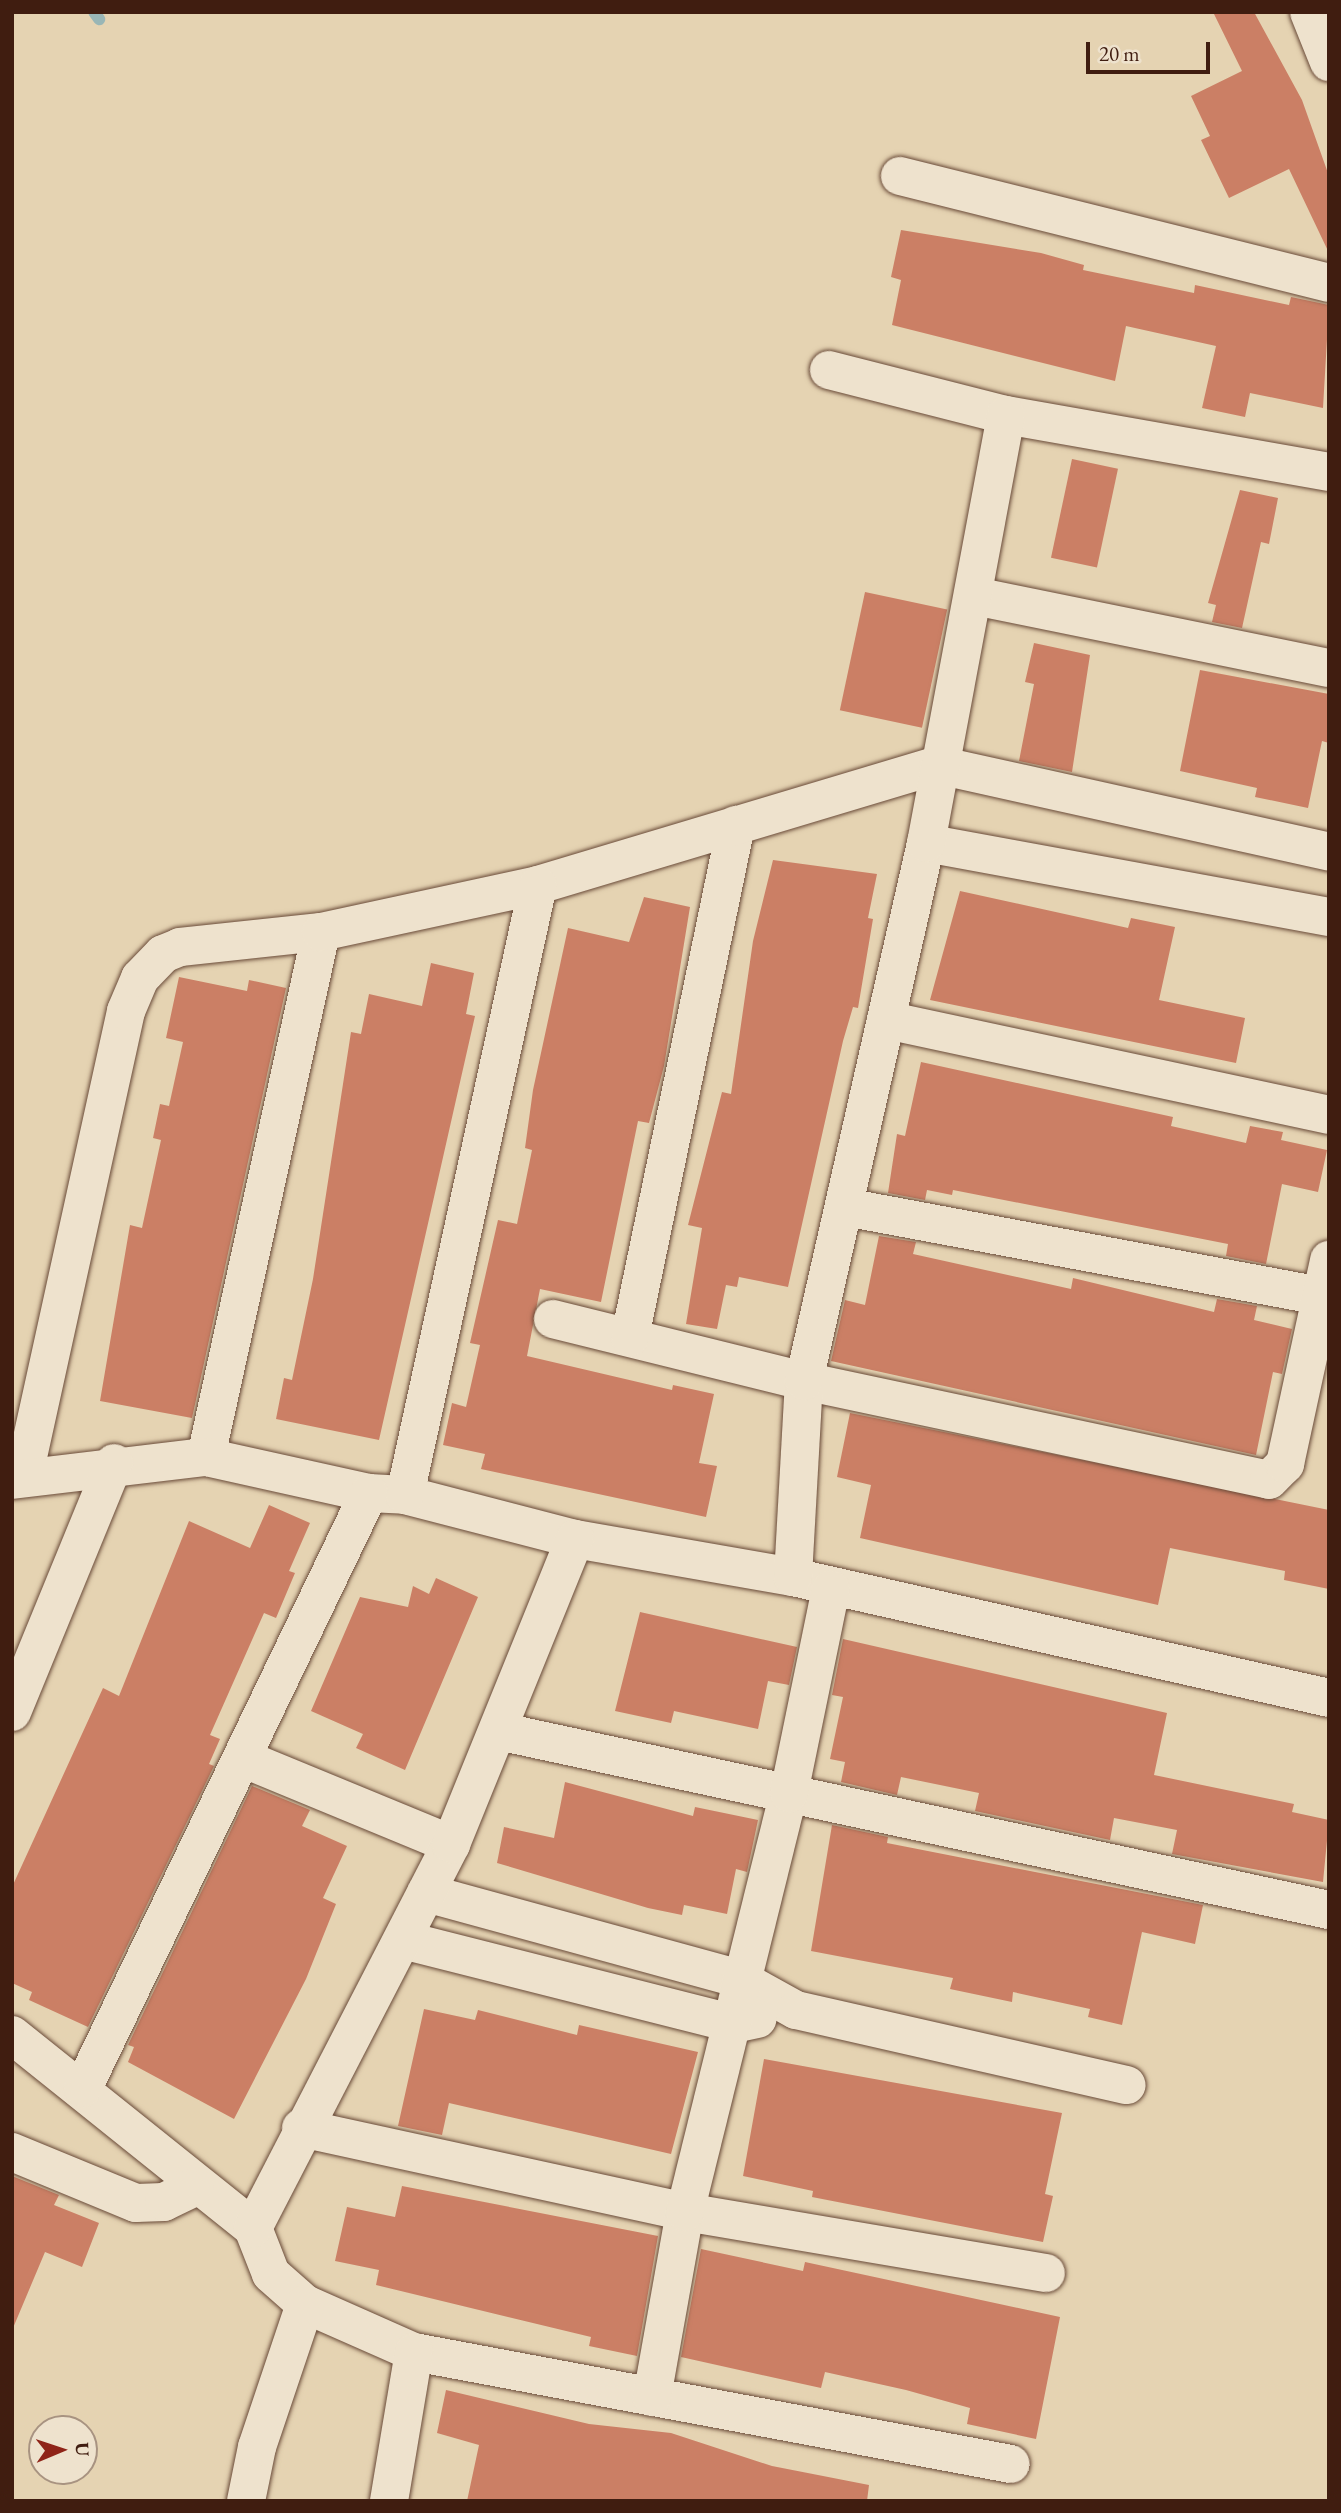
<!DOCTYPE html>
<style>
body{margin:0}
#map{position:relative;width:1341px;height:2513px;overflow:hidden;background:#e5d3b2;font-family:"EB Garamond",serif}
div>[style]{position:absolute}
.stream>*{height:12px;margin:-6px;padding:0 6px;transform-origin:6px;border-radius:6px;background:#99b6b6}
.building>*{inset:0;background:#cb7f65;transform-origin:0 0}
.roads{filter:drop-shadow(0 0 2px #694a38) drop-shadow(0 0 2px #694a38)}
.street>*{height:38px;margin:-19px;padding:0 19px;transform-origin:19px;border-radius:19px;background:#eee2cd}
span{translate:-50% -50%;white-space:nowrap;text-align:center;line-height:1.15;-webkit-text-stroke:6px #eee2cd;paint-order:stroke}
.frame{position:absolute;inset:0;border:14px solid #401d10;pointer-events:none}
.north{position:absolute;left:28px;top:2415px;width:70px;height:70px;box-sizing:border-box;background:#eee2cd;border:2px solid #a89381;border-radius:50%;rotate:88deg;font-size:19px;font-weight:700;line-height:28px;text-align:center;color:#401d10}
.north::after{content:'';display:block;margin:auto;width:24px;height:32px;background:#8f2418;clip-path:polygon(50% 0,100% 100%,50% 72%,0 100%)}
.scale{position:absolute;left:1086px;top:42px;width:124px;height:32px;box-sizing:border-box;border:4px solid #401d10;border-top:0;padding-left:9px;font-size:21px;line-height:24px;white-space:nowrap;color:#401d10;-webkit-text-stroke:5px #eee2cd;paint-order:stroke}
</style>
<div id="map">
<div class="stream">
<div style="left:94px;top:12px;width:9px;rotate:54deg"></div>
</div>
<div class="building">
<div style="clip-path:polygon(1213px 12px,1254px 12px,1302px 100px,1329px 176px,1329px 253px,1289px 169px,1229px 198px,1201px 140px,1210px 136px,1191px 96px,1242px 71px)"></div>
<div style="clip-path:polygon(901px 230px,1041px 253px,1084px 265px,1083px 270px,1194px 293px,1195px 285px,1289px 305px,1291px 297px,1329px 305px,1323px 408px,1250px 393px,1245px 417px,1202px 408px,1216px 346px,1126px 326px,1115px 381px,892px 325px,901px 280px,891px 277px)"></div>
<div style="left:1072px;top:459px;width:47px;height:101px;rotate:12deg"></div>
<div style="clip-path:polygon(1240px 490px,1278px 498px,1269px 544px,1261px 542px,1242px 628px,1212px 622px,1216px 605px,1208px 603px)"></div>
<div style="left:865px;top:592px;width:84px;height:121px;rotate:12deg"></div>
<div style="clip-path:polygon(1034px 643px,1090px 655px,1072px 772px,1019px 761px,1034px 684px,1025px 682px)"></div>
<div style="clip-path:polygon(1200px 670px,1329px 694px,1329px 743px,1322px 741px,1308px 808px,1255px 797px,1257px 788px,1180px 771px)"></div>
<div style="clip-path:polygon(773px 860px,877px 874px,868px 918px,873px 919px,858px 1008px,853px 1007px,843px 1041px,788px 1287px,739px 1277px,737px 1287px,726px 1285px,717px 1329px,686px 1324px,702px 1228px,688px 1225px,722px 1092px,731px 1094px,753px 941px)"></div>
<div style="clip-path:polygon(960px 891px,1128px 928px,1131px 918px,1175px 927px,1159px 1000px,1245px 1018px,1236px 1063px,930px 1000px)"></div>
<div style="clip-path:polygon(644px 897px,690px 907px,664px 1066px,649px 1123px,638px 1121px,601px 1302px,540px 1289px,527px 1356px,672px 1390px,673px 1385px,714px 1394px,699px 1463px,717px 1466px,706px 1517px,481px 1469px,485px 1454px,443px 1445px,452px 1403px,466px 1407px,480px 1345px,470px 1343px,498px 1220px,517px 1224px,532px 1150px,525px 1148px,533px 1090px,568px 928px,629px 942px)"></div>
<div style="clip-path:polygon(431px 963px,474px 973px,466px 1014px,475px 1016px,379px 1440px,276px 1419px,284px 1378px,292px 1380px,313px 1279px,351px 1032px,361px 1034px,369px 994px,422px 1006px)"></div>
<div style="clip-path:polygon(179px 977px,247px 991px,249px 980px,286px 988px,192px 1418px,100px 1401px,130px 1225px,142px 1228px,161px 1140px,153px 1138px,160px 1104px,169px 1106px,183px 1042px,166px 1038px)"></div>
<div style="clip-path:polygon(921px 1062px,1173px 1117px,1171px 1126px,1246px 1143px,1250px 1126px,1283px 1132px,1281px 1140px,1327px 1150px,1318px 1192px,1282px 1184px,1266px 1264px,1226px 1256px,1228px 1244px,953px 1190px,952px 1195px,927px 1190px,925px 1200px,888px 1193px,897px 1134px,905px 1136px)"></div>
<div style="clip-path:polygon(879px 1236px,916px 1242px,913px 1254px,1071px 1289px,1073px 1278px,1214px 1312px,1217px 1299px,1257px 1306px,1254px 1320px,1292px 1329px,1282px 1374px,1273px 1372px,1256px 1455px,831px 1361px,845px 1300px,865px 1305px)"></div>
<div style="clip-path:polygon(850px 1413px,1329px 1510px,1329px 1589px,1284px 1580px,1285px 1571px,1170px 1548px,1158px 1605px,860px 1538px,871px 1485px,837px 1477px)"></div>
<div style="clip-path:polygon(269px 1505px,310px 1523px,289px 1571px,295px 1573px,276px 1618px,264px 1613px,210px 1735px,220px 1739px,209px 1764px,214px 1766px,88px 2027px,29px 2000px,32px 1992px,12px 1983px,12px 1887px,103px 1688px,119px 1696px,189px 1521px,250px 1548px)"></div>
<div style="clip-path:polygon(436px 1578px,478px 1597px,405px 1770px,356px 1748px,363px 1734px,311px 1711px,360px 1597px,408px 1607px,413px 1586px,429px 1594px)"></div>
<div style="clip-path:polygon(640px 1612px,797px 1647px,789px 1685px,768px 1681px,758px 1729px,674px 1711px,671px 1723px,615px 1711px)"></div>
<div style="clip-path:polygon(843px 1639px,1167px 1713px,1154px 1775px,1294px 1804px,1292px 1812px,1329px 1820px,1323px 1882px,1172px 1854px,1177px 1830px,1114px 1818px,1110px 1840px,975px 1811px,979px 1793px,901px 1777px,897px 1795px,841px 1782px,845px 1762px,830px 1759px,843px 1697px,832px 1695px)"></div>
<div style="clip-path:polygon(565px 1782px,693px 1816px,695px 1807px,758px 1820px,747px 1872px,736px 1869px,727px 1914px,684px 1905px,682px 1915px,648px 1908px,497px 1863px,504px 1827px,554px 1838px)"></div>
<div style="clip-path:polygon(252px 1786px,310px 1810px,302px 1826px,347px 1846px,323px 1898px,336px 1904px,306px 1979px,234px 2119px,128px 2062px,134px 2047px,128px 2045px)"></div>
<div style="clip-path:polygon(832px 1825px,888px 1837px,887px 1843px,1203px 1905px,1195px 1944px,1142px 1932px,1122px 2025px,1088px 2017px,1090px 2009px,1013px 1992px,1012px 2002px,950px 1989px,953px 1978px,811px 1951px)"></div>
<div style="clip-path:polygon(424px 2009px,475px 2020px,478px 2010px,577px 2035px,579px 2025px,698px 2052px,671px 2154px,449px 2103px,442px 2135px,398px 2126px)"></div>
<div style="clip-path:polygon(764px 2059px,1062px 2113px,1045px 2194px,1053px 2196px,1043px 2242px,812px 2197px,813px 2191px,743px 2176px)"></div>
<div style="clip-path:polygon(12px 2176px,59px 2195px,54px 2205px,99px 2223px,82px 2267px,45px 2252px,13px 2328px)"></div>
<div style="clip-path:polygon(402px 2186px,658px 2236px,637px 2356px,589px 2346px,591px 2337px,376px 2285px,379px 2270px,335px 2261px,347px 2207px,395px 2217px)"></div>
<div style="clip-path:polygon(701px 2249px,803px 2271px,805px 2262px,1060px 2317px,1036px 2439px,967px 2424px,970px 2408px,906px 2390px,825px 2372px,821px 2388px,681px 2357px)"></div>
<div style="clip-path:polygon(446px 2390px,589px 2424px,671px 2433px,772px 2466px,869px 2485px,867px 2501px,467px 2501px,479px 2445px,437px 2433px)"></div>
</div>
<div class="roads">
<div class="street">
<div style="left:1309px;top:12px;width:54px;rotate:68.2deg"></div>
<div style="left:900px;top:176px;width:442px;rotate:14deg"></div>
<div style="left:829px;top:370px;width:183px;rotate:14.3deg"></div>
<div style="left:1006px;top:415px;width:328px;rotate:10deg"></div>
<div style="left:974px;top:596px;width:362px;rotate:11.5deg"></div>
<div style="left:926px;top:843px;width:410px;rotate:10.4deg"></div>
<div style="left:886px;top:1020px;width:453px;rotate:12.1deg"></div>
<div style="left:845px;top:1207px;width:483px;rotate:10.6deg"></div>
<div style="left:553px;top:1319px;width:259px;rotate:13.9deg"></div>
<div style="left:804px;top:1381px;width:475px;rotate:12deg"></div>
<div style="left:1269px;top:1480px;width:23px;rotate:-45deg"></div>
<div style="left:1285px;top:1464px;width:209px;rotate:-77.8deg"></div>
<div style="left:630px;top:1337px;width:523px;rotate:-78.3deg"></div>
<div style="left:206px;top:1457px;width:537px;rotate:-77.64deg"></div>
<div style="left:24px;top:1475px;width:475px;rotate:-77.6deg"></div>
<div style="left:126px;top:1011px;width:36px;rotate:-67deg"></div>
<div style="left:140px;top:978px;width:33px;rotate:-46deg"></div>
<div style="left:163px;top:954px;width:18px;rotate:-22deg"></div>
<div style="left:180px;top:947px;width:142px;rotate:-6.1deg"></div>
<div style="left:321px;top:932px;width:222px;rotate:-12.2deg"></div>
<div style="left:538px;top:885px;width:418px;rotate:-16.7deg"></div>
<div style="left:938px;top:765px;width:401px;rotate:12.5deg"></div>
<div style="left:12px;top:1480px;width:195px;rotate:-6.8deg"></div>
<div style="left:206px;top:1457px;width:167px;rotate:12.5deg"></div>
<div style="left:369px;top:1493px;width:36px;rotate:3deg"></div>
<div style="left:405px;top:1495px;width:176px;rotate:14.5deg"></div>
<div style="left:575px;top:1539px;width:221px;rotate:9.9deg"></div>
<div style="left:793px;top:1577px;width:549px;rotate:12.72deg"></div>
<div style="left:405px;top:1495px;width:624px;rotate:-77.7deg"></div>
<div style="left:793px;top:1577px;width:196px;rotate:-86.8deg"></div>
<div style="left:804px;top:1381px;width:552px;rotate:-77.22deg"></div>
<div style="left:926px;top:843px;width:435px;rotate:-79.4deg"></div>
<div style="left:12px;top:1712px;width:269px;rotate:-67.7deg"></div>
<div style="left:498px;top:1731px;width:850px;rotate:12.16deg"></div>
<div style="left:242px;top:1758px;width:226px;rotate:22.4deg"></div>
<div style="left:426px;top:1893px;width:326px;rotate:15.3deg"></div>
<div style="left:740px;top:1979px;width:64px;rotate:29deg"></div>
<div style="left:796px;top:2010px;width:339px;rotate:12.8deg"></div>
<div style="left:403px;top:1940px;width:341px;rotate:14.2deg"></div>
<div style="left:734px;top:2024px;width:24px;rotate:-12deg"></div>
<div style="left:12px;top:2035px;width:309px;rotate:38.7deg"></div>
<div style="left:253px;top:2228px;width:49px;rotate:68.6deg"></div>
<div style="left:271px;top:2274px;width:45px;rotate:41.4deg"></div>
<div style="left:305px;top:2304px;width:119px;rotate:23.8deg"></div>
<div style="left:414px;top:2352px;width:607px;rotate:10.63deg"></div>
<div style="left:83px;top:2088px;width:660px;rotate:-64.33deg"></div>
<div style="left:301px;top:2128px;width:393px;rotate:12.3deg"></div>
<div style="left:685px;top:2212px;width:366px;rotate:9.6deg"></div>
<div style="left:12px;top:2152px;width:134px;rotate:22.4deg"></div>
<div style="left:136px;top:2203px;width:28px;rotate:-2deg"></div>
<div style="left:164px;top:2202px;width:34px;rotate:-26deg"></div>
<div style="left:253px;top:2228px;width:432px;rotate:-62.7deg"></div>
<div style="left:451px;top:1844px;width:329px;rotate:-67.9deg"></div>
<div style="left:652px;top:2397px;width:188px;rotate:-79.9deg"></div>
<div style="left:685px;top:2212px;width:432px;rotate:-76.1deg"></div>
<div style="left:789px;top:1793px;width:208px;rotate:-78.4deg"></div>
<div style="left:246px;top:2501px;width:55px;rotate:-78.5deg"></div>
<div style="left:257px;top:2447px;width:151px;rotate:-71.4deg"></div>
<div style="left:389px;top:2501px;width:151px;rotate:-80.5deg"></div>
</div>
</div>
<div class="frame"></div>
<div class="north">U</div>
<div class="scale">20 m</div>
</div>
